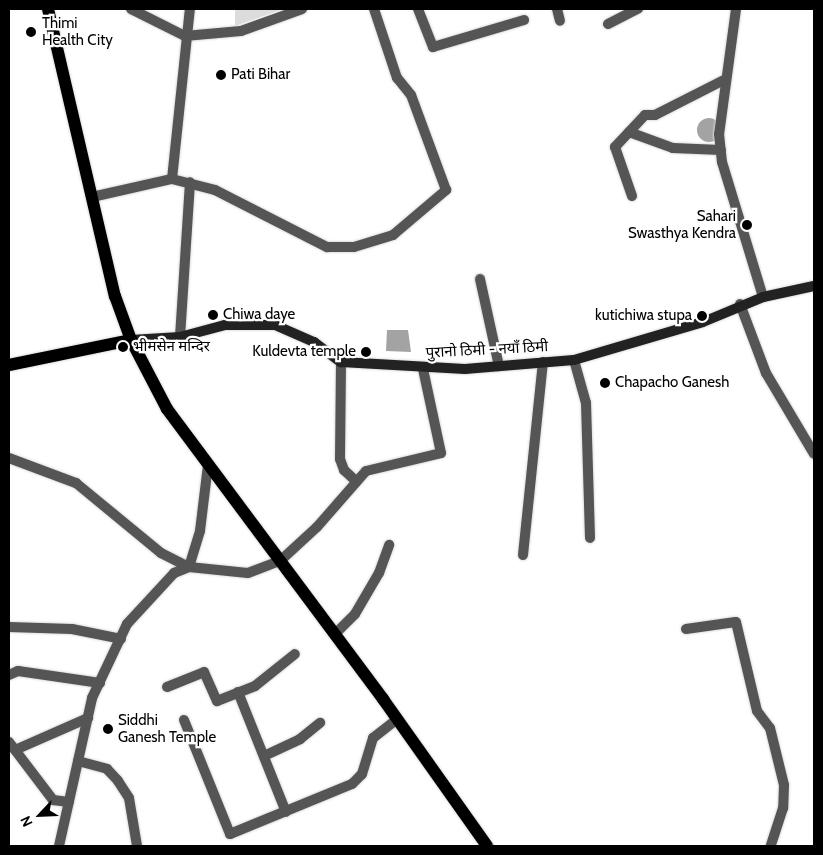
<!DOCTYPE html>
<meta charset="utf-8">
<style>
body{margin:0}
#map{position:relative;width:823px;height:855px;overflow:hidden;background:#fff;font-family:Cabin,"Noto Sans Devanagari",sans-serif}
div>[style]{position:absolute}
.green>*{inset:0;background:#dcdcdc}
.water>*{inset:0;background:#a3a3a3}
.round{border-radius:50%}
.roads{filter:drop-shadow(0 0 1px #dbdbdb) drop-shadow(0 0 1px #dbdbdb)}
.minor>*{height:10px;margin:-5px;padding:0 5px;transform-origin:5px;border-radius:5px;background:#555}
.secondary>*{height:10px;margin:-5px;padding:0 5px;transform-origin:5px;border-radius:5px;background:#222}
.primary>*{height:12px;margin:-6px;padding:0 6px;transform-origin:6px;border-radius:6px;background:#000}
.dots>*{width:14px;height:14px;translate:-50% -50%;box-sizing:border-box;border:2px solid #fff;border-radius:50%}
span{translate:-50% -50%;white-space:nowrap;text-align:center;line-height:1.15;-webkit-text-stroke:4.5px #fff;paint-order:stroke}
.poi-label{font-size:15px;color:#000}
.left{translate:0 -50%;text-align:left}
.right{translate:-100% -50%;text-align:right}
.street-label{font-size:15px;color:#000}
.frame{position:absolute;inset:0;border:10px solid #000;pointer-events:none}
.north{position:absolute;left:15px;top:790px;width:50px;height:50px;-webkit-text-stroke:4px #fff;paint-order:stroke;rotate:245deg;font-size:14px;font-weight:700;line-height:20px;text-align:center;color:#000}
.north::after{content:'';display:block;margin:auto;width:18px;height:22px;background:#000;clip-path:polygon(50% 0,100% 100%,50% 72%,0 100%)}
</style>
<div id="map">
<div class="green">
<div style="clip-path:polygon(235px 9px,283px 9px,235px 26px)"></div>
</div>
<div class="water">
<div class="round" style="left:697px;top:118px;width:24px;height:24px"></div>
<div style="clip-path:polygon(387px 330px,408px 330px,411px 352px,386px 351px)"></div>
</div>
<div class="roads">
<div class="minor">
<div style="left:131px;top:9px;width:60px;rotate:26.6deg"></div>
<div style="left:185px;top:36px;width:56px;rotate:-5.1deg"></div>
<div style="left:241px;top:31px;width:65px;rotate:-19.8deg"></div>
<div style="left:418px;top:9px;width:41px;rotate:68.5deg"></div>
<div style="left:433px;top:47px;width:95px;rotate:-16.5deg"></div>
<div style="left:557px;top:9px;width:12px;rotate:76deg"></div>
<div style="left:736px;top:9px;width:126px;rotate:97.7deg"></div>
<div style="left:719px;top:134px;width:28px;rotate:84deg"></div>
<div style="left:722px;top:162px;width:141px;rotate:73.1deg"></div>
<div style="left:608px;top:24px;width:34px;rotate:-27deg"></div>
<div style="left:629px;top:132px;width:47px;rotate:20deg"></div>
<div style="left:673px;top:148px;width:48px;rotate:2.4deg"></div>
<div style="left:172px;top:179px;width:171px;rotate:-84deg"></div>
<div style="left:632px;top:196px;width:52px;rotate:-109.1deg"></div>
<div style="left:615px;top:147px;width:44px;rotate:-46.8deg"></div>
<div style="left:645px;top:115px;width:10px"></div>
<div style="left:655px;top:115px;width:77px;rotate:-26.9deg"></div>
<div style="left:92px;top:197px;width:82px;rotate:-12.7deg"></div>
<div style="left:172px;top:179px;width:44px;rotate:14.3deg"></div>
<div style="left:215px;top:190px;width:126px;rotate:27deg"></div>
<div style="left:327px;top:247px;width:27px"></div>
<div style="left:354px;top:247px;width:41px;rotate:-17.1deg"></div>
<div style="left:393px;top:235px;width:70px;rotate:-40.3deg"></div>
<div style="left:446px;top:190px;width:101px;rotate:-110.2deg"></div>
<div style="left:411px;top:95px;width:22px;rotate:-129deg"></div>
<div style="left:397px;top:78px;width:73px;rotate:-108.4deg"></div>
<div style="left:480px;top:279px;width:89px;rotate:77.7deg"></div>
<div style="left:740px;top:304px;width:74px;rotate:69.4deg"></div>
<div style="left:766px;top:373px;width:94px;rotate:59.3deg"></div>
<div style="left:180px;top:337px;width:155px;rotate:-86.3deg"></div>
<div style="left:574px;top:360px;width:45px;rotate:74.4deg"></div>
<div style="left:586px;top:403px;width:135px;rotate:88.3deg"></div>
<div style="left:341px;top:362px;width:97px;rotate:90.6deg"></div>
<div style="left:340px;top:459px;width:12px;rotate:70deg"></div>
<div style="left:344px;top:470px;width:16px;rotate:43deg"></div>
<div style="left:9px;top:458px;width:72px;rotate:20.5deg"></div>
<div style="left:76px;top:483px;width:110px;rotate:39.5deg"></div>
<div style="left:161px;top:553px;width:31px;rotate:27deg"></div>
<div style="left:189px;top:567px;width:38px;rotate:-73deg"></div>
<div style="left:200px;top:531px;width:66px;rotate:-83.1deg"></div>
<div style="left:523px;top:555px;width:194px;rotate:-84.1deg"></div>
<div style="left:9px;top:627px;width:63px;rotate:1.8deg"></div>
<div style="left:72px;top:629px;width:50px;rotate:11.5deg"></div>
<div style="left:686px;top:629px;width:50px;rotate:-8deg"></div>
<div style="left:736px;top:622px;width:91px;rotate:76.7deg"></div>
<div style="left:757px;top:711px;width:21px;rotate:53deg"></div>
<div style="left:770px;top:728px;width:59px;rotate:76.2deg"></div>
<div style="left:784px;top:785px;width:23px;rotate:92deg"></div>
<div style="left:783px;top:808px;width:40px;rotate:108deg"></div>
<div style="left:335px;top:634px;width:28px;rotate:-45deg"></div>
<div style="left:355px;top:614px;width:48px;rotate:-59.7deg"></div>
<div style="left:379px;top:573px;width:30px;rotate:-70deg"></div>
<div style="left:9px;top:675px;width:10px;rotate:-24deg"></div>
<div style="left:18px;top:671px;width:83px;rotate:8.3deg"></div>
<div style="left:167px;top:687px;width:40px;rotate:-22deg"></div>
<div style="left:204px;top:672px;width:32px;rotate:66deg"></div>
<div style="left:217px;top:701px;width:41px;rotate:-21.5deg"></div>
<div style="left:255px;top:686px;width:51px;rotate:-38.7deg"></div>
<div style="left:238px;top:692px;width:129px;rotate:68.2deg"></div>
<div style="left:184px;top:720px;width:123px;rotate:68deg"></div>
<div style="left:230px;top:834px;width:132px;rotate:-22.3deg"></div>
<div style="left:352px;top:784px;width:14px;rotate:-45deg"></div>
<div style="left:362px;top:774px;width:38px;rotate:-73deg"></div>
<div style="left:373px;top:738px;width:31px;rotate:-38deg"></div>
<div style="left:9px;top:742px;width:73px;rotate:52.8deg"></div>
<div style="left:53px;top:800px;width:16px;rotate:7deg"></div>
<div style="left:15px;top:750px;width:80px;rotate:-23.7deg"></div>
<div style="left:264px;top:756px;width:40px;rotate:-25deg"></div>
<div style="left:300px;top:739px;width:26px;rotate:-39deg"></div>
<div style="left:78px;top:761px;width:30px;rotate:15deg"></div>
<div style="left:107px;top:769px;width:16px;rotate:47deg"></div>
<div style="left:118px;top:781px;width:20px;rotate:57deg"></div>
<div style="left:129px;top:798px;width:49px;rotate:80.5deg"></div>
<div style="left:59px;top:846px;width:152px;rotate:-77.4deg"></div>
<div style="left:92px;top:698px;width:82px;rotate:-64.7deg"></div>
<div style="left:127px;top:624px;width:69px;rotate:-47.3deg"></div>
<div style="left:174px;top:573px;width:16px;rotate:-22deg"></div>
<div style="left:189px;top:567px;width:59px;rotate:5.8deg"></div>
<div style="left:248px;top:573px;width:34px;rotate:-21deg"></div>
<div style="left:280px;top:561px;width:50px;rotate:-42.6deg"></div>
<div style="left:317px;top:527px;width:74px;rotate:-48.8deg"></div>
<div style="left:366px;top:471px;width:77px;rotate:-13.5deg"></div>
<div style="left:441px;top:453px;width:86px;rotate:-102.1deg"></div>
</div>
<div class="secondary">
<div style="left:131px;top:340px;width:49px;rotate:-3.5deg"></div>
<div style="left:180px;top:337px;width:47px;rotate:-14.9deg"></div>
<div style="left:225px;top:325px;width:50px"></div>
<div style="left:275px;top:325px;width:43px;rotate:23.6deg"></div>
<div style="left:314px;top:342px;width:34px;rotate:37deg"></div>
<div style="left:341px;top:362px;width:124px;rotate:3.2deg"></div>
<div style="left:465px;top:369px;width:109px;rotate:-4.7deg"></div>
<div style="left:574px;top:360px;width:134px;rotate:-16.4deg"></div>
<div style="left:703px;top:322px;width:65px;rotate:-22.6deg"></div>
<div style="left:763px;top:297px;width:52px;rotate:-12.2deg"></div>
</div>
<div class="primary">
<div style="left:48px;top:9px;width:295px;rotate:76.9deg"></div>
<div style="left:115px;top:296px;width:47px;rotate:70deg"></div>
<div style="left:131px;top:340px;width:78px;rotate:62.4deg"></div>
<div style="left:167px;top:409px;width:362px;rotate:53.3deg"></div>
<div style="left:383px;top:699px;width:180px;rotate:54.7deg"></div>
<div style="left:9px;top:365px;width:125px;rotate:-11.6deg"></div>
</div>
</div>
<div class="dots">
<div style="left:31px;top:32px;background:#000"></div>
<div style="left:221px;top:75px;background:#000"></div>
<div style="left:747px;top:225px;background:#000"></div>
<div style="left:213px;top:315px;background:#000"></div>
<div style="left:702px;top:316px;background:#000"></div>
<div style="left:123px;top:347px;background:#000"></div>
<div style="left:366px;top:352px;background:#000"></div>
<div style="left:605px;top:383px;background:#000"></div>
<div style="left:108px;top:729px;background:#000"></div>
</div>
<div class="poi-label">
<span class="left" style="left:42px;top:32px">Thimi<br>Health City</span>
<span class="left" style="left:231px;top:75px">Pati Bihar</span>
<span class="right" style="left:736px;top:225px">Sahari<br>Swasthya Kendra</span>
<span class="left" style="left:223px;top:315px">Chiwa daye</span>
<span class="right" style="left:692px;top:316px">kutichiwa stupa</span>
<span class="left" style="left:133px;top:347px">भीमसेन मन्दिर</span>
<span class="right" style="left:356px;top:352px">Kuldevta temple</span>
<span class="left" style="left:615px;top:383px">Chapacho Ganesh</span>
<span class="left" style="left:118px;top:729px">Siddhi<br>Ganesh Temple</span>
</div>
<div class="street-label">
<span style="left:487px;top:350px;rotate:-3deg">पुरानो ठिमी - नयाँ ठिमी</span>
</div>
<div class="frame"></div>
<div class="north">N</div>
</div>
